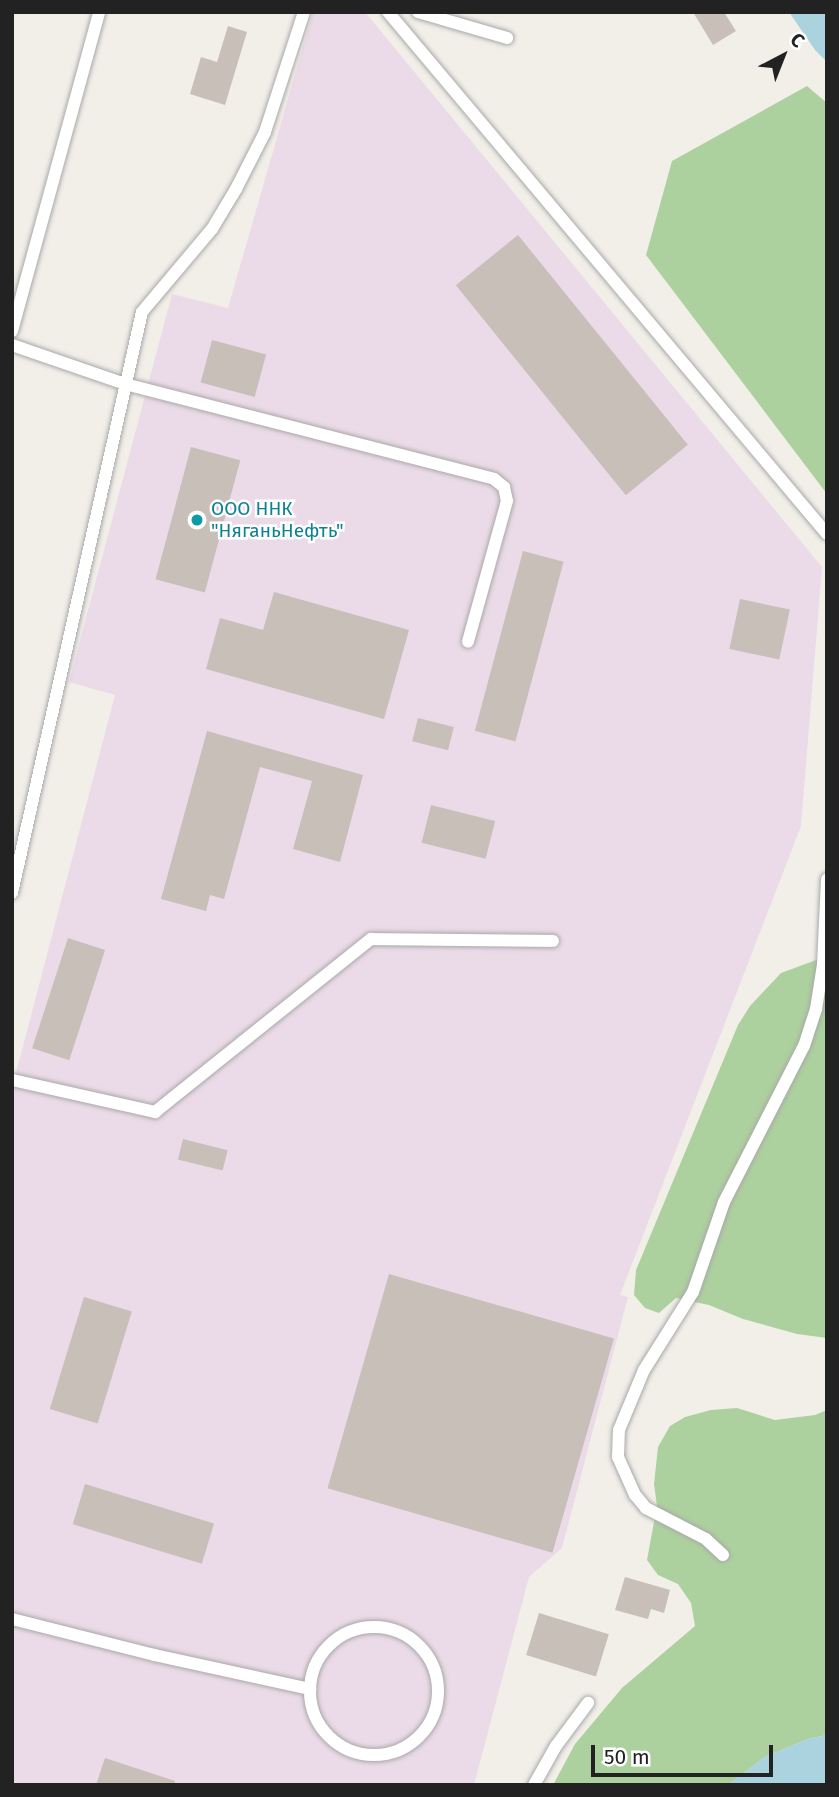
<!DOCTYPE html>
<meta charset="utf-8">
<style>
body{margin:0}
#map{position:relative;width:839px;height:1797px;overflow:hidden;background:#f2efe9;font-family:"Fira Sans",sans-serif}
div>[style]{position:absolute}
.industrial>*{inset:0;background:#ebdbe8}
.forest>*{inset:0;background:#add19e}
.water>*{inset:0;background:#aad3df}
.building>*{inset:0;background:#c7bfb8;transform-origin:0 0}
.roads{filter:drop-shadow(0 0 2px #a9a9a9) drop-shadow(0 0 2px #a9a9a9)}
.service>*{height:12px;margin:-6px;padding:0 6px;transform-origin:6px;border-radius:6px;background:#fff}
.service>.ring{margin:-6px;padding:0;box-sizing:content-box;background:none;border:12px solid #fff;border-radius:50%}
.dots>*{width:19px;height:19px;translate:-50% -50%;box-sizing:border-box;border:4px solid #fff;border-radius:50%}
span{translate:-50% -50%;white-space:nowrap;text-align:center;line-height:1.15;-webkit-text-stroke:5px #fff;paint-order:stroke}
.culture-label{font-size:19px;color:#0d838f}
.left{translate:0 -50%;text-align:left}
.frame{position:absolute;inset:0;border:14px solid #222;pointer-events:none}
.north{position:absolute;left:748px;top:21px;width:70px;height:70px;-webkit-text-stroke:5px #fff;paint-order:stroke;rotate:42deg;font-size:19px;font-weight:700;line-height:28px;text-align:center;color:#222}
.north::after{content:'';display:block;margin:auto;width:24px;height:32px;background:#222;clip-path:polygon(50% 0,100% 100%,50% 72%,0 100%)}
.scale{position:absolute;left:591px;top:1745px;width:182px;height:32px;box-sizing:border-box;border:4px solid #222;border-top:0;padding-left:9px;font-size:21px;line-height:24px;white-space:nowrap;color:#222;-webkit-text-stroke:5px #fff;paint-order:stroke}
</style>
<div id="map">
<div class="industrial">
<div style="clip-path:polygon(313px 12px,365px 12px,822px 567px,801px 826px,620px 1295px,628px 1297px,562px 1548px,529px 1577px,474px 1785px,12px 1785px,12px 1088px,115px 695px,69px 682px,172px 294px,228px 308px)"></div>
</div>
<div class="forest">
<div style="clip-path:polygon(807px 86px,827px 103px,827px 494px,646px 255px,672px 161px)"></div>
<div style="clip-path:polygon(827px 956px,827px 1338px,797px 1334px,743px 1319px,709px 1305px,676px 1298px,659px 1313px,645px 1308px,634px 1295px,636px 1270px,738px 1025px,750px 1006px,781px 973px)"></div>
<div style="clip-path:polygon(737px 1408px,775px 1420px,815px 1415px,827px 1410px,827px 1735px,808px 1739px,765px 1757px,728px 1785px,553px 1785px,575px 1744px,622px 1688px,695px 1626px,691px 1603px,678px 1584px,658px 1575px,647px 1560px,657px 1506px,654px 1484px,658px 1447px,670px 1426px,685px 1417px,711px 1410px)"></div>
</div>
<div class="water">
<div style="clip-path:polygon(789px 12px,827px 12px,827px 62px,815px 50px)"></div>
<div style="clip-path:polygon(827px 1735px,827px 1785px,728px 1785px,765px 1757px,808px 1739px)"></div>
</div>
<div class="building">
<div style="clip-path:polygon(693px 12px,724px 12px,736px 31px,713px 45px)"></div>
<div style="clip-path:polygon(228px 26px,247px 32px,225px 105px,190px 94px,201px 57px,217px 62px)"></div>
<div style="left:518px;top:235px;width:270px;height:80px;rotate:51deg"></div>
<div style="left:212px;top:340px;width:56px;height:44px;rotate:15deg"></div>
<div style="left:191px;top:447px;width:51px;height:137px;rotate:15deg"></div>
<div style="left:523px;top:551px;width:42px;height:186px;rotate:15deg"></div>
<div style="clip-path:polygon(274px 592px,409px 630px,384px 719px,206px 669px,220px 618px,263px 630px)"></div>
<div style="left:740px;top:599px;width:51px;height:51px;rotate:12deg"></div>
<div style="left:418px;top:718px;width:37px;height:24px;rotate:14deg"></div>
<div style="clip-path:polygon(207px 731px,363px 775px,340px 862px,293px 849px,312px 781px,260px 767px,224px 899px,210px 895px,206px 911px,161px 899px)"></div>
<div style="left:431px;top:805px;width:66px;height:39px;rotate:14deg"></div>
<div style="left:68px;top:938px;width:39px;height:116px;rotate:18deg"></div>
<div style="left:183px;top:1139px;width:46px;height:21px;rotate:14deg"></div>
<div style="left:389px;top:1274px;width:234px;height:223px;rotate:16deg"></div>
<div style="left:84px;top:1297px;width:50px;height:117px;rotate:17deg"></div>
<div style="left:85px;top:1484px;width:135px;height:42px;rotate:17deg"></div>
<div style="clip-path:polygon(625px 1577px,670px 1590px,664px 1613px,651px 1609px,648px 1619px,615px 1610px)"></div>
<div style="left:539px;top:1613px;width:73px;height:44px;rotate:17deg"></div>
<div style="clip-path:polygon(105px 1758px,175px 1781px,174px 1785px,96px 1785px)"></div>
</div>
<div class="roads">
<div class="service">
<div style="left:388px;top:12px;width:682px;rotate:49.94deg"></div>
<div style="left:418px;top:12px;width:93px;rotate:16.3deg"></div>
<div style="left:12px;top:331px;width:331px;rotate:-74.7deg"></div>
<div style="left:12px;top:345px;width:120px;rotate:19deg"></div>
<div style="left:125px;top:384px;width:381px;rotate:14.4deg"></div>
<div style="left:494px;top:479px;width:13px;rotate:39deg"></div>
<div style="left:504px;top:487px;width:14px;rotate:78deg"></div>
<div style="left:507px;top:501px;width:146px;rotate:105.5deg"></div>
<div style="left:12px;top:893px;width:595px;rotate:-77.39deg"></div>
<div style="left:142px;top:312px;width:109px;rotate:-49.9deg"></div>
<div style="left:212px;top:229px;width:47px;rotate:-59deg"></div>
<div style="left:236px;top:189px;width:64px;rotate:-63deg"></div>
<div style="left:265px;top:132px;width:126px;rotate:-72deg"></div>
<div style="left:12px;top:1080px;width:147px;rotate:12.6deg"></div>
<div style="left:155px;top:1112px;width:277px;rotate:-38.7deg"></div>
<div style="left:371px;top:939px;width:182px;rotate:0.6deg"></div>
<div style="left:723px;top:1555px;width:23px;rotate:-137deg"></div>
<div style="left:706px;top:1539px;width:68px;rotate:-152.7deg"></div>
<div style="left:646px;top:1508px;width:17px;rotate:-130deg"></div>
<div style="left:635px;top:1495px;width:42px;rotate:-114.1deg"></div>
<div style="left:618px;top:1457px;width:27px;rotate:-88deg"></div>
<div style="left:619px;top:1430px;width:65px;rotate:-67.4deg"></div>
<div style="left:644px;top:1370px;width:92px;rotate:-57.9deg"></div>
<div style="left:693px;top:1292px;width:95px;rotate:-71deg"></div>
<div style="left:724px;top:1202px;width:175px;rotate:-62.9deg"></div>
<div style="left:804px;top:1046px;width:39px;rotate:-72deg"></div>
<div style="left:816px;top:1009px;width:45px;rotate:-81deg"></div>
<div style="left:823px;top:965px;width:86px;rotate:-87.3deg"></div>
<div style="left:12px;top:1619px;width:146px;rotate:14.2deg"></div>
<div style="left:154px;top:1655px;width:160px;rotate:12.3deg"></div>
<div class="ring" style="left:310px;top:1627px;width:116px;height:116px"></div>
<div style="left:534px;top:1785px;width:45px;rotate:-60.6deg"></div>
<div style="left:556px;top:1746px;width:54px;rotate:-53.3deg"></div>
</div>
</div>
<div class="dots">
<div style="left:197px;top:520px;background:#0f9aa8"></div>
</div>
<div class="culture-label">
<span class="left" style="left:211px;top:520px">ООО ННК<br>"НяганьНефть"</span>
</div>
<div class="frame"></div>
<div class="north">С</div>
<div class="scale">50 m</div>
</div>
